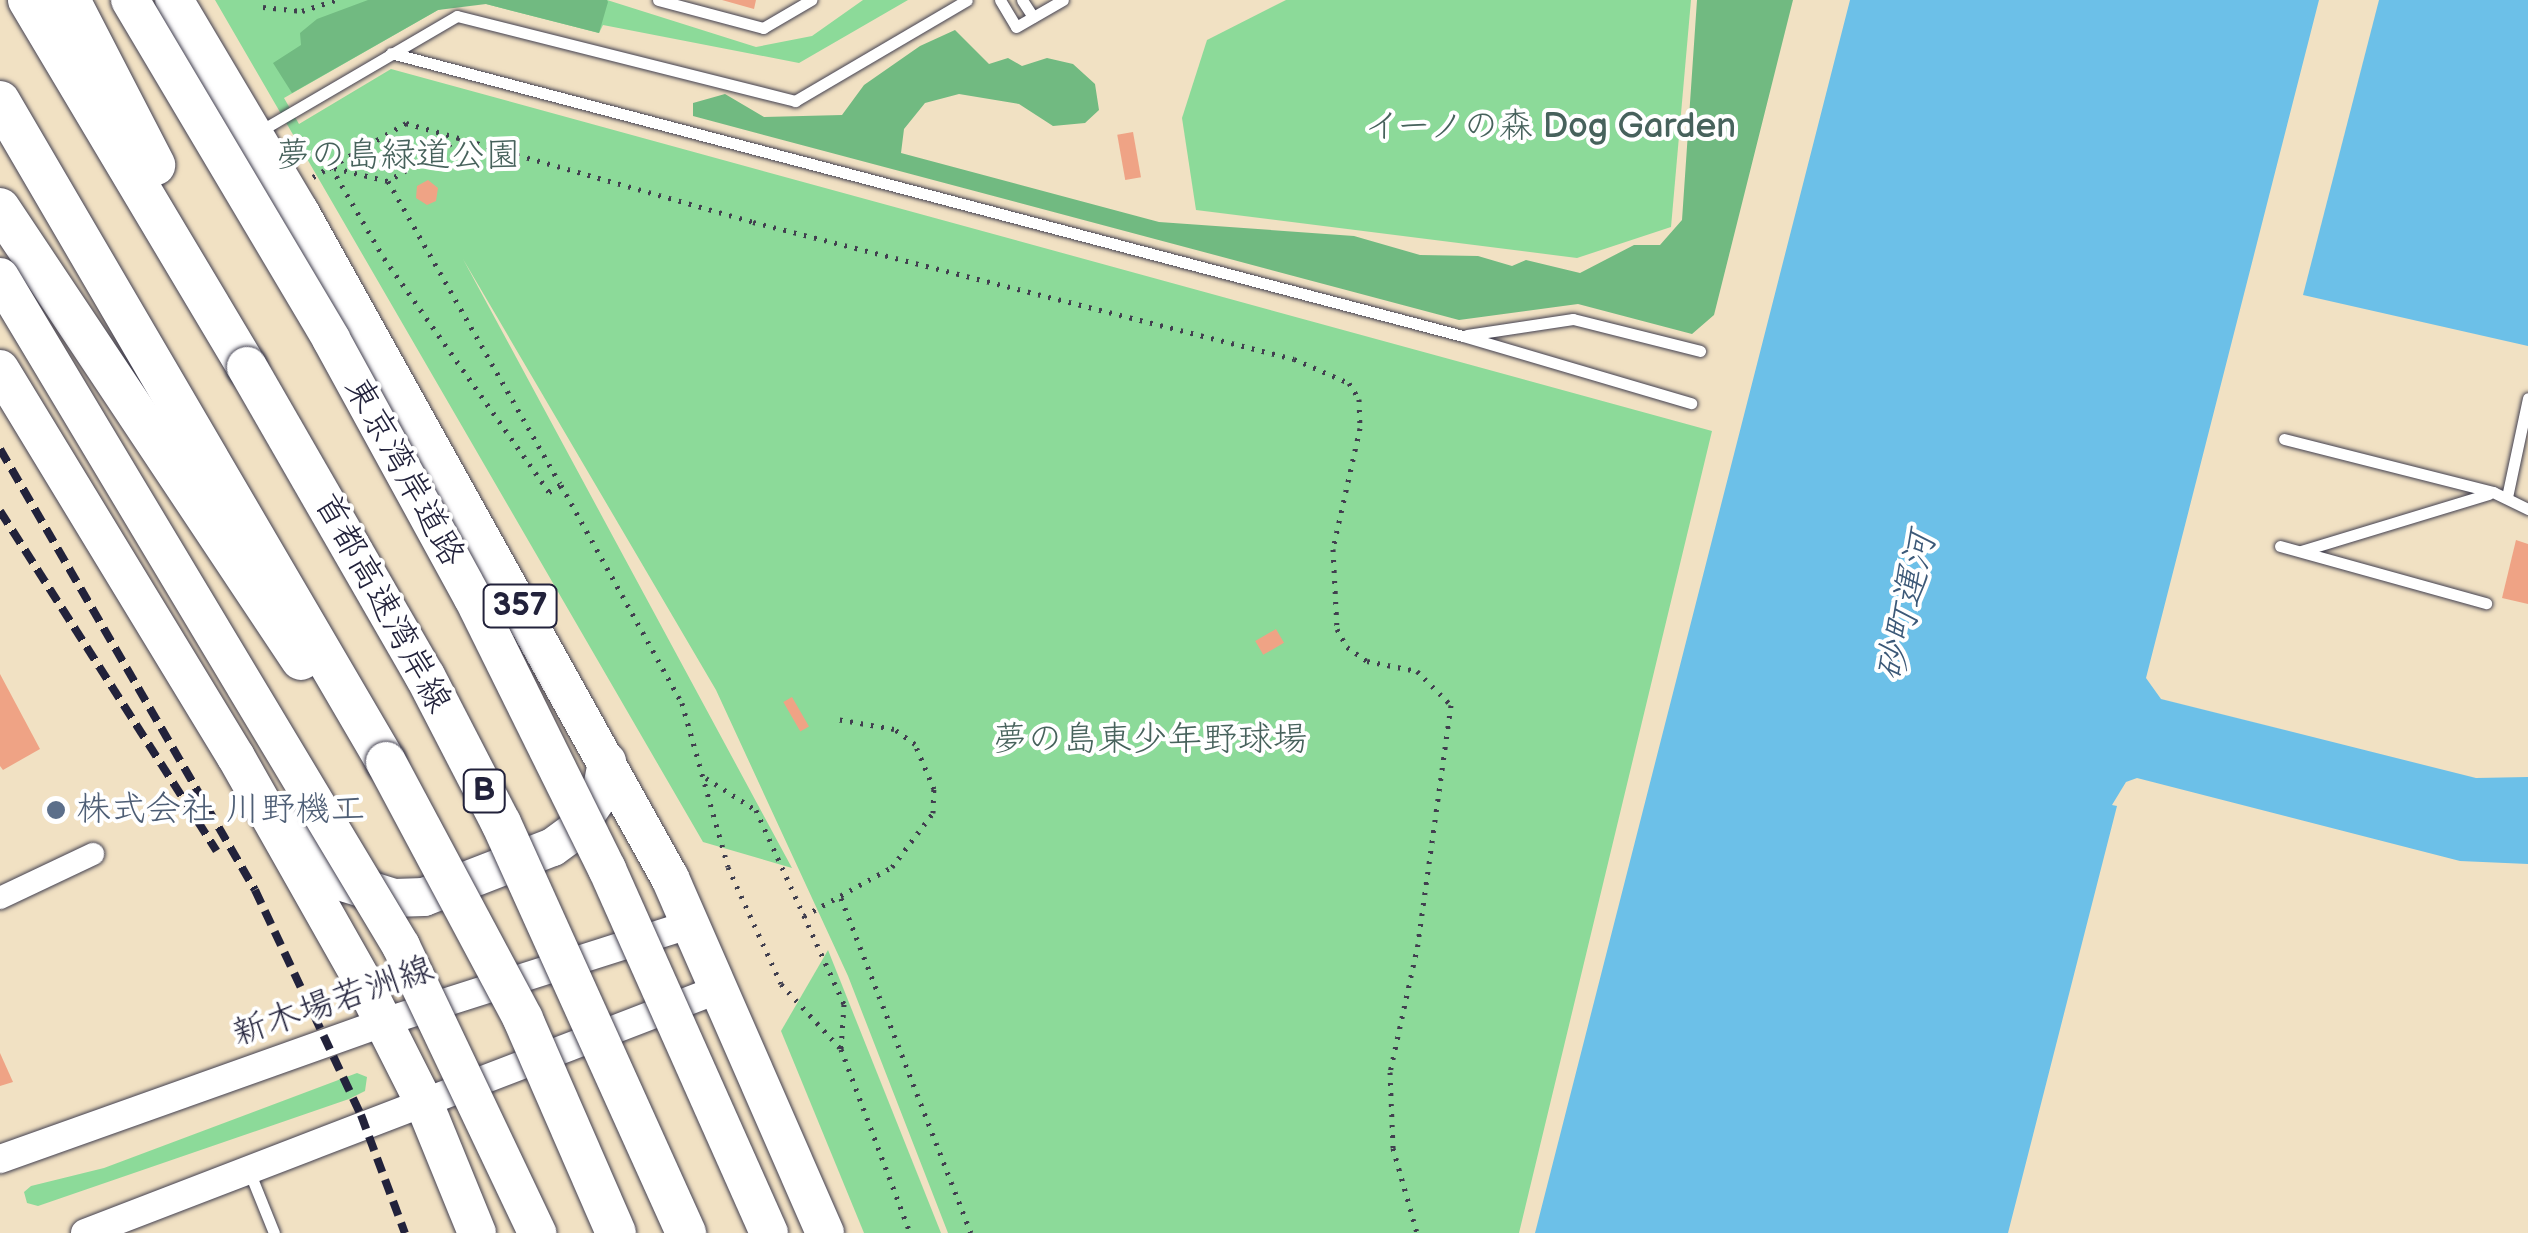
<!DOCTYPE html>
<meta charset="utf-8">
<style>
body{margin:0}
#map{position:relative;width:2528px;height:1233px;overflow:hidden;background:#f1e1c3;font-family:"Balsamiq Sans","Klee One",sans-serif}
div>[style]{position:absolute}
.green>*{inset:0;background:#8cda99}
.forest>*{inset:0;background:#71ba81}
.water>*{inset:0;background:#6cc0e8}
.building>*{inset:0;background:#efa385;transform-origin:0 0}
.path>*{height:5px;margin-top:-2.5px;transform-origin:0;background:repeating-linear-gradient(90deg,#413f4f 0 2.5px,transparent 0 10.5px)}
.roads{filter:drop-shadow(0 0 2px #413f4f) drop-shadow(0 0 2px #413f4f)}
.service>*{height:11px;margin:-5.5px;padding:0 5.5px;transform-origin:5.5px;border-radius:5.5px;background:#fff}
.minor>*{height:22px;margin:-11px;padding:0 11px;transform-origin:11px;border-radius:11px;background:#fff}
.tertiary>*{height:28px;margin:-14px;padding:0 14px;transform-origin:14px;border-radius:14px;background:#fff}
.trunk>*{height:38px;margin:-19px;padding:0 19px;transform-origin:19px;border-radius:19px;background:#fff}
.motorway>*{height:40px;margin:-20px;padding:0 20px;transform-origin:20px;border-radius:20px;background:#fff}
.rail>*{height:8px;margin-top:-4px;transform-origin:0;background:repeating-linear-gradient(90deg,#22223b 0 15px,transparent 0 23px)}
.bridges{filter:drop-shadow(0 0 2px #413f4f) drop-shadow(0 0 2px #413f4f)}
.trunk-bridge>*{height:38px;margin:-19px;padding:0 19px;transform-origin:19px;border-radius:19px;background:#fff}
.motorway-bridge>*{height:40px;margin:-20px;padding:0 20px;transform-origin:20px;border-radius:20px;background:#fff}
.dots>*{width:28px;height:28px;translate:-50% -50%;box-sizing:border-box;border:5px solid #fff;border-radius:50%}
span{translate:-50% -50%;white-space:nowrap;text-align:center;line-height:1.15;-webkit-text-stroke:8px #fff;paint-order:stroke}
.shield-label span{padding:2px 8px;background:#fff;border:2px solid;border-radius:8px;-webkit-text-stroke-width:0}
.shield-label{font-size:32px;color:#22223b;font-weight:700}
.park-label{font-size:35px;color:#47625c}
.street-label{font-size:35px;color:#22223b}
.service-label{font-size:35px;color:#4e5e75}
.left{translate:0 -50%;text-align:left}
.water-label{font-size:38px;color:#3c5978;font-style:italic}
</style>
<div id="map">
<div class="green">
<div style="clip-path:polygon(215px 0,607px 0,756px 47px,812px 36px,863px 0,908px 0,799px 63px,603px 25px,599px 33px,486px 4px,462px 4px,438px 10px,284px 98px,299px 124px,391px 69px,1712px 431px,1519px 1233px,948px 1233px,848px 976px,716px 690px,463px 259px,792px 868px,703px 842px)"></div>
<div style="clip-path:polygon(1286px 0,1691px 0,1671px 227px,1577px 258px,1196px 210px,1182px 118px,1207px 40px)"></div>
<div style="clip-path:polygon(828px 950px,941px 1233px,864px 1233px,781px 1031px)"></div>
<div style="clip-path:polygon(357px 1073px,367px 1077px,365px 1091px,349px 1099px,38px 1206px,27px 1203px,24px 1192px,31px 1186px,104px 1168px)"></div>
</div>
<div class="forest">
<div style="clip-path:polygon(368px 0,607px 0,608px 2px,599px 33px,486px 4px,438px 10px,292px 93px,273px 63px,301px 45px,300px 33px,317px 19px)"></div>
<div style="clip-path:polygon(1697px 0,1793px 0,1714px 315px,1692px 334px,1578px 304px,1459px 320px,693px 116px,693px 103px,725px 94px,764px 117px,842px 115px,864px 85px,920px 46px,955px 30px,989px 64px,1008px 58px,1022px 66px,1047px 58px,1073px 64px,1095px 84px,1099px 110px,1085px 123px,1053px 126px,1019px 104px,959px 94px,925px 103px,904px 129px,901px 153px,1159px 222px,1354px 236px,1420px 255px,1478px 256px,1512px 266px,1526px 260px,1580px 273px,1634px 245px,1660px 245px,1682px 220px)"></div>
</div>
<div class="water">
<div style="clip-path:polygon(1850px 0,2319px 0,2146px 678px,2161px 699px,2476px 778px,2528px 777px,2528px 864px,2460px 861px,2137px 778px,2126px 782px,2112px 805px,2117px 806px,2008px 1233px,1535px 1233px)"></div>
<div style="clip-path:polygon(2379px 0,2528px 0,2528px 346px,2303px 295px)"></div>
</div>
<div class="building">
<div style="clip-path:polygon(722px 0,756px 0,754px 9px)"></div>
<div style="left:1133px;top:132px;width:46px;height:16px;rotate:80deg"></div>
<div style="clip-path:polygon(428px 180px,438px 188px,436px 201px,427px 205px,416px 198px,417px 186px)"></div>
<div style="clip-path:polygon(2516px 540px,2528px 544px,2528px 604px,2502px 598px)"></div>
<div style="left:1276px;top:629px;width:16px;height:24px;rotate:60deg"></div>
<div style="clip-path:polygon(0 674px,40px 749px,3px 770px,0 766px)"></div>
<div style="left:792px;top:697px;width:34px;height:10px;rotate:60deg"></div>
<div style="clip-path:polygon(0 1053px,13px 1082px,0 1086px)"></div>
</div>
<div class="path">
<div style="left:263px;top:7px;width:39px;rotate:6deg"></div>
<div style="left:302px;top:11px;width:36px;rotate:-18deg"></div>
<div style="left:460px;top:138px;width:84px;rotate:149.2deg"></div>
<div style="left:388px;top:181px;width:348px;rotate:60.4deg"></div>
<div style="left:331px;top:167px;width:105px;rotate:59.8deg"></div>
<div style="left:384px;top:258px;width:286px;rotate:54.8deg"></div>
<div style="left:549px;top:492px;width:14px;rotate:-30deg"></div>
<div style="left:561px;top:485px;width:249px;rotate:61deg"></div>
<div style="left:682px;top:703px;width:170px;rotate:74.3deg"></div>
<div style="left:728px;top:867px;width:128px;rotate:65.6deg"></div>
<div style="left:781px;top:984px;width:88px;rotate:47.3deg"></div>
<div style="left:841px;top:1049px;width:197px;rotate:69.4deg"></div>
<div style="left:334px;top:168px;width:56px;rotate:13.5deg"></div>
<div style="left:313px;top:177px;width:108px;rotate:-30.1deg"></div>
<div style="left:406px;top:123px;width:361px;rotate:15.9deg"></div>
<div style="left:753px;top:222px;width:558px;rotate:14.21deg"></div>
<div style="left:1294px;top:359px;width:60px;rotate:23.6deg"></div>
<div style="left:1349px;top:383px;width:19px;rotate:58deg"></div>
<div style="left:1359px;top:399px;width:29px;rotate:88deg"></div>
<div style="left:1360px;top:428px;width:124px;rotate:102.6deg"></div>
<div style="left:1333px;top:549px;width:80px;rotate:87.1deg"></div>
<div style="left:1337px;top:629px;width:21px;rotate:61deg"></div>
<div style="left:1347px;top:647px;width:24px;rotate:35deg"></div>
<div style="left:1367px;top:661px;width:51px;rotate:11.3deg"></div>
<div style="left:1417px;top:671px;width:48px;rotate:45deg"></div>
<div style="left:1451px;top:705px;width:241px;rotate:97.9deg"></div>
<div style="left:1418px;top:944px;width:131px;rotate:102.3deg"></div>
<div style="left:1390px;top:1072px;width:76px;rotate:87.7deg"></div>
<div style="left:1393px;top:1148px;width:88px;rotate:74.2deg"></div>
<div style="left:706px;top:778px;width:59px;rotate:32.6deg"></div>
<div style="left:756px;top:810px;width:213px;rotate:65.6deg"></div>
<div style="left:844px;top:1004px;width:45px;rotate:93.8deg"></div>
<div style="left:841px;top:898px;width:359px;rotate:68.8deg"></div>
<div style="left:804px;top:916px;width:101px;rotate:-29.1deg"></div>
<div style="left:892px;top:867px;width:68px;rotate:-52.8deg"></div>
<div style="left:933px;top:813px;width:24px;rotate:-88deg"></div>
<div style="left:934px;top:789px;width:49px;rotate:-112.9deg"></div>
<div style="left:915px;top:744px;width:26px;rotate:-144deg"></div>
<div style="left:894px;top:729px;width:58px;rotate:-170deg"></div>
</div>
<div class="roads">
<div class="service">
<div style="left:658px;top:0;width:109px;rotate:14.9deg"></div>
<div style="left:763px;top:28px;width:56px;rotate:-30.3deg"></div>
<div style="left:1000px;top:0;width:31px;rotate:59deg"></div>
<div style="left:1016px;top:27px;width:54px;rotate:-29.9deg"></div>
<div style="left:1022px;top:0;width:20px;rotate:57deg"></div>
<div style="left:391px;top:53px;width:1109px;rotate:14.79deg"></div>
<div style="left:1463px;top:336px;width:238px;rotate:16.4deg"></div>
<div style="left:260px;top:131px;width:228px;rotate:-30.3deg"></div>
<div style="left:457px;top:16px;width:349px;rotate:14.1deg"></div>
<div style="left:795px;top:101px;width:199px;rotate:-30.4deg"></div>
<div style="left:1467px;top:335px;width:107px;rotate:-8.6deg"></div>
<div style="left:1573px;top:319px;width:131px;rotate:14.1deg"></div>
<div style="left:2284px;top:439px;width:216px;rotate:14.2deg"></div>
<div style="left:2493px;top:492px;width:39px;rotate:26deg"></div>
<div style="left:2507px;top:497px;width:101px;rotate:-78deg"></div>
<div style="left:2280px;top:546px;width:214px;rotate:15.5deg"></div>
<div style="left:2301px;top:551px;width:196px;rotate:-16.9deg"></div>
<div style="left:249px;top:1171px;width:67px;rotate:68deg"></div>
</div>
<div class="minor">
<div style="left:0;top:898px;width:103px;rotate:-25.3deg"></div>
</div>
<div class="tertiary">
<div style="left:0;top:1159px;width:408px;rotate:-19.6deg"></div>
<div style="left:384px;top:1022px;width:323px;rotate:-17.7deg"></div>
<div style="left:85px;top:1233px;width:682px;rotate:-21.04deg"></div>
</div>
<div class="trunk">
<div style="left:174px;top:0;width:247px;rotate:59.3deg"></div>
<div style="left:300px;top:212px;width:762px;rotate:60.95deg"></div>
<div style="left:670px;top:878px;width:387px;rotate:66.4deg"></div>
<div style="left:0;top:369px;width:454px;rotate:58.7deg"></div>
<div style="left:236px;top:757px;width:256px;rotate:60.5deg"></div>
<div style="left:362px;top:980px;width:138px;rotate:63.2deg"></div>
<div style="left:424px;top:1103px;width:140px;rotate:67.8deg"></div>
<div style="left:287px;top:816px;width:89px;rotate:48.6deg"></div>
<div style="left:346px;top:883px;width:50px;rotate:17.4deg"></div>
<div style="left:394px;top:898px;width:30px;rotate:-2deg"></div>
<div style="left:424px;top:897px;width:138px;rotate:-21.2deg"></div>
<div style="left:553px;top:847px;width:26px;rotate:-36deg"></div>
<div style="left:574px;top:832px;width:47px;rotate:-55.3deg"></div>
<div style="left:601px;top:793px;width:32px;rotate:-79deg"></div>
</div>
<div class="motorway">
<div style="left:28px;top:0;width:427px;rotate:59.2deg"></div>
<div style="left:70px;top:0;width:186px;rotate:62.7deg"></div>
<div style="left:0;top:101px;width:765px;rotate:59.72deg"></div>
<div style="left:0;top:208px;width:543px;rotate:56.34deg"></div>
</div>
</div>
<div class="rail">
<div style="left:0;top:449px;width:509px;rotate:59.96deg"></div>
<div style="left:255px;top:890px;width:249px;rotate:64.8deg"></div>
<div style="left:361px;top:1115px;width:126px;rotate:69.6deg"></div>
<div style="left:0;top:511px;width:403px;rotate:57.5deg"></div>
</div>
<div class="bridges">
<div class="trunk-bridge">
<div style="left:130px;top:0;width:394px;rotate:59.3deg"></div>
<div style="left:331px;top:339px;width:295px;rotate:61.3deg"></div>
<div style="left:473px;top:598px;width:302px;rotate:63.7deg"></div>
<div style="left:607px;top:869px;width:398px;rotate:66deg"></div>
<div style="left:0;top:277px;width:780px;rotate:59.06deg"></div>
<div style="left:401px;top:946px;width:318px;rotate:64.6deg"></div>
</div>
<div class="motorway-bridge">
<div style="left:247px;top:367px;width:357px;rotate:60.1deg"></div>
<div style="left:425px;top:676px;width:165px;rotate:62.7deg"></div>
<div style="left:501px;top:823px;width:450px;rotate:65.7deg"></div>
<div style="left:386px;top:762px;width:291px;rotate:61.9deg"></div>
<div style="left:523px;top:1019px;width:233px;rotate:66.5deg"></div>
</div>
</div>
<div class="dots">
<div style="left:56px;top:810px;background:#5c6f8a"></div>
</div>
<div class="shield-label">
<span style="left:520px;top:606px">357</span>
<span style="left:484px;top:791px">B</span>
</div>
<div class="park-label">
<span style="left:1550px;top:127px">イーノの森 Dog Garden</span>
<span style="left:398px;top:156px">夢の島緑道公園</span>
<span style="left:1150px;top:740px">夢の島東少年野球場</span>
</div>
<div class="street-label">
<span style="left:404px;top:472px;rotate:61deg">東京湾岸道路</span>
<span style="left:382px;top:603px;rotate:61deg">首都高速湾岸線</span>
<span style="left:333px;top:1002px;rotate:-19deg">新木場若洲線</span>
</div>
<div class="service-label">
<span class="left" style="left:76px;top:810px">株式会社 川野機工</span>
</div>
<div class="water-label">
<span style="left:1907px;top:607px;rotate:-77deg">砂町運河</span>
</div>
</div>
